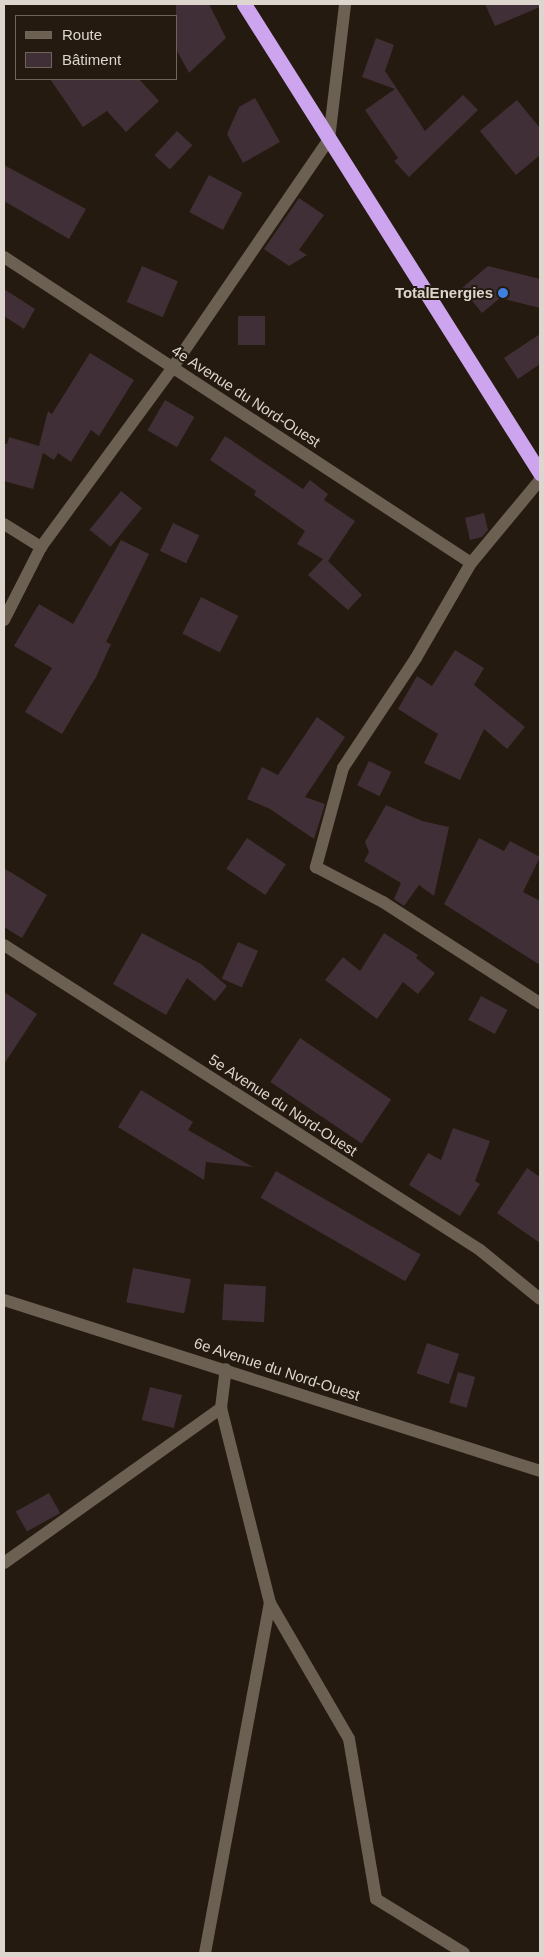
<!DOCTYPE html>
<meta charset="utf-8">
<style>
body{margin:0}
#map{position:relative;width:544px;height:1957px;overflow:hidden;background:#251a0f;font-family:Arial,sans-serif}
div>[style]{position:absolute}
.building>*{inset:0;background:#402f36;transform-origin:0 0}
.minor>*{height:12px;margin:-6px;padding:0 6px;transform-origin:6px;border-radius:6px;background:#6c6053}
.highway>*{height:15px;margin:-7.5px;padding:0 7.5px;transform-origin:7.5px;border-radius:7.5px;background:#cda5ee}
.dots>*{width:14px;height:14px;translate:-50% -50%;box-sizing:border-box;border:2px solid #251a0f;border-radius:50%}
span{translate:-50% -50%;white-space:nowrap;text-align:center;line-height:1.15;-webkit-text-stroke:4px #251a0f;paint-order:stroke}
.poi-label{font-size:15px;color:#ddd6ce;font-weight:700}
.right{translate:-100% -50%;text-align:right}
.street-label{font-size:15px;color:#ddd6ce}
.frame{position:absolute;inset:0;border:5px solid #ddd6ce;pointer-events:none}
.legend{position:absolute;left:15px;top:15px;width:162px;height:65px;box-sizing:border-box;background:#251a0f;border:1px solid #6f655b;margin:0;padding:6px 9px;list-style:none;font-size:15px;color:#ddd6ce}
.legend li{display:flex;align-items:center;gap:10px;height:25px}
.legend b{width:25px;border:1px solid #6f655b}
</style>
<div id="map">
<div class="building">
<div style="clip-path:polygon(176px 4px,209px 4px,226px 38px,189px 73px,176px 49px)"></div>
<div style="clip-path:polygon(485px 4px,540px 4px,540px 7px,495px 26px)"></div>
<div style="clip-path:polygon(376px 38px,394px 45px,385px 71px,425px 131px,463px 95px,478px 110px,409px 177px,394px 161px,398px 158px,365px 110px,395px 89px,362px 77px)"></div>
<div style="clip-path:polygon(50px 79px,139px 79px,159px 101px,126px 132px,107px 111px,83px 127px)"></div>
<div style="clip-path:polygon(255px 98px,280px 142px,243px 163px,227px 134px,239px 107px)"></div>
<div style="clip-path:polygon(517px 100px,540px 128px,540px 155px,516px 175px,480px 131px)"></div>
<div style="left:177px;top:131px;width:21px;height:33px;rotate:43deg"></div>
<div style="clip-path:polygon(4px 165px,86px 209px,69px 239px,4px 201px)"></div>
<div style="left:209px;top:175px;width:38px;height:42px;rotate:28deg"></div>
<div style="clip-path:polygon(299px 198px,324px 215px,299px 250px,307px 255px,289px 266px,264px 249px)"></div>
<div style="left:142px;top:266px;width:39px;height:39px;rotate:23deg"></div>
<div style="clip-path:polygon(488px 266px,540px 279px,540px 308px,500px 298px,482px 313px,462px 288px)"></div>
<div style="clip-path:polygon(4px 289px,35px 309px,24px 329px,4px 316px)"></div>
<div style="left:265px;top:316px;width:29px;height:27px;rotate:90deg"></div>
<div style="clip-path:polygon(540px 334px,540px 364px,518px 379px,504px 358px)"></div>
<div style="clip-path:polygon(90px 353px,134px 380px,99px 436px,91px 430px,71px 462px,58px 453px,54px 460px,43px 453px,33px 489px,4px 481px,4px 444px,7px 444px,9px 437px,39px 446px,48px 411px,52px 414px)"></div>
<div style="left:165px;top:400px;width:34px;height:35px;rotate:30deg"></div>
<div style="clip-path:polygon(225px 436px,303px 489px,310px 480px,328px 494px,324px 500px,355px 521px,328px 561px,362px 595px,348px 610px,308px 575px,323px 559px,297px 544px,305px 531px,254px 495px,256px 491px,210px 460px)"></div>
<div style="left:121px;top:491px;width:27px;height:50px;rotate:39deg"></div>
<div style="clip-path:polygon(484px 513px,488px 530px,482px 537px,470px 540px,465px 518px)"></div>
<div style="left:173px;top:523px;width:29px;height:31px;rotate:25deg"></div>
<div style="clip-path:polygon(121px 540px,149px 554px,106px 642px,111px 644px,96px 677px,62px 734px,25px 712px,52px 668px,14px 646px,39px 604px,73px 624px)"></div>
<div style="left:201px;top:597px;width:42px;height:41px;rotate:27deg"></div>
<div style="clip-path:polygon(455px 650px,484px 668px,474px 685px,525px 727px,507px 749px,484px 729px,460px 780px,424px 763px,438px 734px,398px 709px,417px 676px,432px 686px)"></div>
<div style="clip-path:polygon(317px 717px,345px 737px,305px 797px,325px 804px,314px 839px,270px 809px,247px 799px,262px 767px,278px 775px)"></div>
<div style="left:369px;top:761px;width:25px;height:27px;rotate:26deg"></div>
<div style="clip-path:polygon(386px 805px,422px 821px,449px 827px,434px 896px,419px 885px,404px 906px,394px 899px,401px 883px,364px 861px,369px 852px,365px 842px)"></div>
<div style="left:247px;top:838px;width:47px;height:37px;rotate:34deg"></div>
<div style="clip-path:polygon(479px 838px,504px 851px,510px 841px,540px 857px,523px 892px,540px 901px,540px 965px,444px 904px)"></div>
<div style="clip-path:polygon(4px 868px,47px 895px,22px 938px,4px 927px)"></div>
<div style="clip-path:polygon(142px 933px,201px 964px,227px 986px,215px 1001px,187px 978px,166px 1015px,113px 984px)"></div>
<div style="clip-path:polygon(384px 933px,418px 955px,416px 958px,435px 973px,418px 994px,403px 982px,377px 1019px,325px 980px,343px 957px,360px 971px)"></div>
<div style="left:238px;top:942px;width:22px;height:40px;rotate:24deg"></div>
<div style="clip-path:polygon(4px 992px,37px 1014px,4px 1064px)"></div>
<div style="left:481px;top:996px;width:30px;height:27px;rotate:28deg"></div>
<div style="left:300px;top:1038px;width:110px;height:53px;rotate:34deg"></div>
<div style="clip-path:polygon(141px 1090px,193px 1122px,188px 1130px,253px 1167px,206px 1162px,204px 1180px,118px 1127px)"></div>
<div style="clip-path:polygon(453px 1128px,490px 1141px,475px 1181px,480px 1184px,460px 1216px,409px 1185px,428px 1153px,441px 1160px)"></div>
<div style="clip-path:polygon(527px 1168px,540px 1177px,540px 1243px,497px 1213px)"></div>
<div style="left:276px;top:1171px;width:167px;height:31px;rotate:30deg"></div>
<div style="left:133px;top:1268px;width:59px;height:35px;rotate:11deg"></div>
<div style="left:224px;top:1284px;width:42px;height:36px;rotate:3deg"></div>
<div style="left:427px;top:1343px;width:34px;height:32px;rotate:19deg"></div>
<div style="left:458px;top:1372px;width:18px;height:32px;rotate:16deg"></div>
<div style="left:150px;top:1387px;width:33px;height:34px;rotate:14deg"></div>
<div style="left:49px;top:1493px;width:23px;height:38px;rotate:61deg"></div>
</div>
<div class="minor">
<div style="left:4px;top:257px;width:558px;rotate:33.23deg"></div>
<div style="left:540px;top:480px;width:108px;rotate:129.7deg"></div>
<div style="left:471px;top:563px;width:110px;rotate:120.1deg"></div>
<div style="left:416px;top:658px;width:132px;rotate:123.6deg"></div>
<div style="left:343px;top:768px;width:103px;rotate:105.3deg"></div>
<div style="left:316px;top:867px;width:76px;rotate:27.6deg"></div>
<div style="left:383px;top:902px;width:187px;rotate:32.8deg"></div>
<div style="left:4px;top:524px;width:44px;rotate:31.9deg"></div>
<div style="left:4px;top:620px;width:82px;rotate:-63.1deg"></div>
<div style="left:41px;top:547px;width:223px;rotate:-53.7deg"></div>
<div style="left:173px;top:367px;width:276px;rotate:-55.6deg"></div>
<div style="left:329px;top:139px;width:136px;rotate:-83.2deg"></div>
<div style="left:4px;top:945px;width:565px;rotate:32.65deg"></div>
<div style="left:480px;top:1250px;width:77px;rotate:39.2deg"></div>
<div style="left:4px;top:1300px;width:563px;rotate:17.69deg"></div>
<div style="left:4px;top:1563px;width:267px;rotate:-35.5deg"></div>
<div style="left:221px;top:1408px;width:39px;rotate:-83deg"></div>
<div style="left:270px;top:1603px;width:157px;rotate:59.8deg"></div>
<div style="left:349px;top:1739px;width:162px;rotate:80.4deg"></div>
<div style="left:376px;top:1899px;width:103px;rotate:31.5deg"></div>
<div style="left:205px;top:1953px;width:356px;rotate:-79.5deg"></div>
<div style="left:270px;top:1603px;width:201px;rotate:-104.1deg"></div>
</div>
<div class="highway">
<div style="left:244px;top:4px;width:555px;rotate:57.74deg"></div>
</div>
<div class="dots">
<div style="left:503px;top:293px;background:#3f7fe0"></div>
</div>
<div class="poi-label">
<span class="right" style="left:493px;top:293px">TotalEnergies</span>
</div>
<div class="street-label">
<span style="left:246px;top:396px;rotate:33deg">4e Avenue du Nord-Ouest</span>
<span style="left:283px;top:1105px;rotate:33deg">5e Avenue du Nord-Ouest</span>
<span style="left:277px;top:1369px;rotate:18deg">6e Avenue du Nord-Ouest</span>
</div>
<div class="frame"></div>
<ul class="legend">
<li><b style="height:6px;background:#6c6053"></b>Route</li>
<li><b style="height:14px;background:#402f36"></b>Bâtiment</li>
</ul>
</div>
